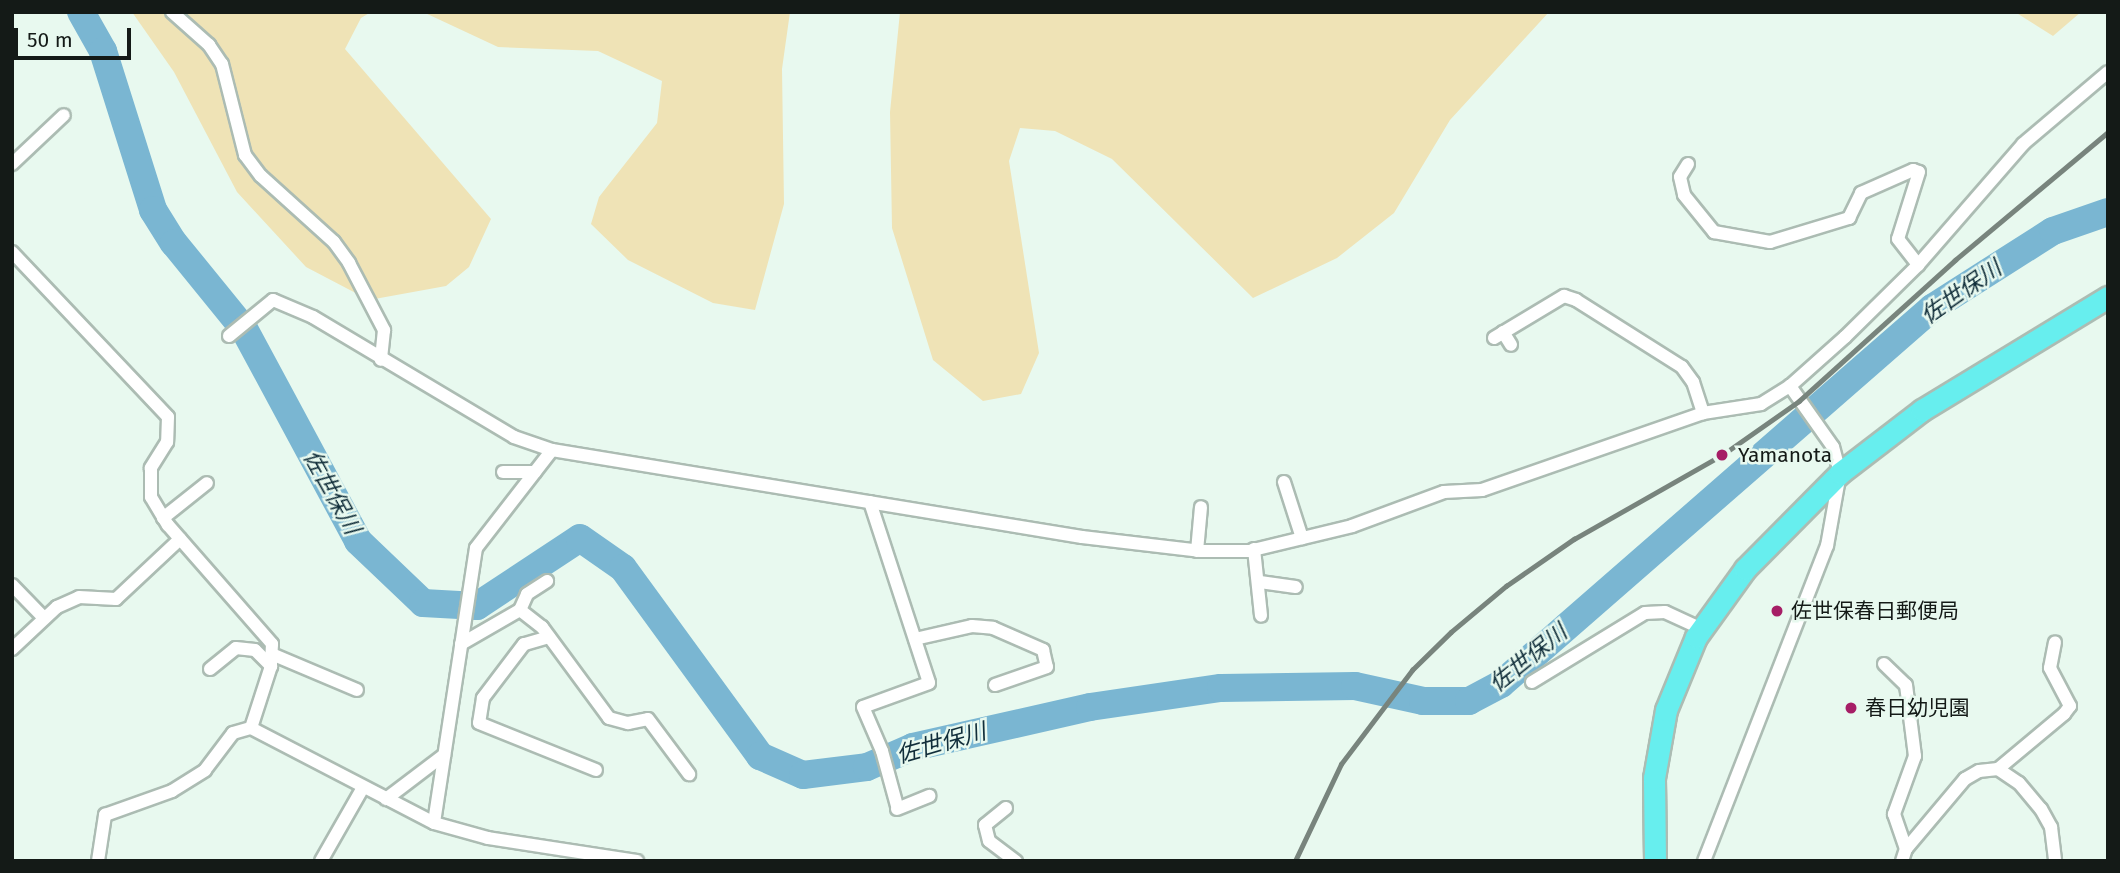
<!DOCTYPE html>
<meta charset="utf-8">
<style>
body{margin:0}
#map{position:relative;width:2120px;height:873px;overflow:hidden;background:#e8f9ef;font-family:"Fira Sans","Noto Sans JP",sans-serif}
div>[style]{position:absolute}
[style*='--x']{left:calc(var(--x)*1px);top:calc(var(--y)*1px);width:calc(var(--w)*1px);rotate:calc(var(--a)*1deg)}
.green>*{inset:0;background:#efe3b6}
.river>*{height:28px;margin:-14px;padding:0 14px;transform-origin:14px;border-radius:14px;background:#7ab6d2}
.roads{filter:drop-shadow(2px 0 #acbcb3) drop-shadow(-2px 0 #acbcb3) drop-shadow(0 2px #acbcb3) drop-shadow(0 -2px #acbcb3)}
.minor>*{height:12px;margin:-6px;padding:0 6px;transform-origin:6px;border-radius:6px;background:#fff}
.trunk>*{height:21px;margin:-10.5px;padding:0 10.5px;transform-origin:10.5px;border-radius:10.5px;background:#67eeee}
.rail>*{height:4.5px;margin:-2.25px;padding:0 2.25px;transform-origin:2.25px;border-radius:2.25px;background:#78847d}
.dots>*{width:19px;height:19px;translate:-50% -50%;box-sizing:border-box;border:4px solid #e8f9ef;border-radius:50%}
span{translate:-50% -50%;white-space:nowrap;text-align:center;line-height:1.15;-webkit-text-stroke:5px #e8f9ef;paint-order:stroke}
.poi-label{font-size:21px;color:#141a17}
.left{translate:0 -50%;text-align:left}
.water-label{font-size:23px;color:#112e3a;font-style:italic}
.frame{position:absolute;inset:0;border:14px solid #141a17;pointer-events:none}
.scale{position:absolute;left:14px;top:28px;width:117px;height:32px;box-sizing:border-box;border:4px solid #141a17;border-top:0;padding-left:9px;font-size:21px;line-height:24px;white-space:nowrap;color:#141a17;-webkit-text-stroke:5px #e8f9ef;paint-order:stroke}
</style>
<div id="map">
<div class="green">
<i style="clip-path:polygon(132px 12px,371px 12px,361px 18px,345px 49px,491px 219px,469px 267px,446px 286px,369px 300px,306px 267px,237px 192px,174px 72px)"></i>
<i style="clip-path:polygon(423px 12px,790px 12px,782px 69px,784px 204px,755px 310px,713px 303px,628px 260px,591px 224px,599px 197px,657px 123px,662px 81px,598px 51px,498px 47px)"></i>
<i style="clip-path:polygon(900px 12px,1549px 12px,1450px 120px,1394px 213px,1337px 258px,1253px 298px,1112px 159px,1055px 131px,1020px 128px,1009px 161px,1039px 353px,1021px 394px,983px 401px,933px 360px,892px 228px,890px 112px)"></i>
<i style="clip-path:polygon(2015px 12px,2081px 12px,2053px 36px)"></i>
</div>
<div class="river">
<i style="--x:81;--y:12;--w:45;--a:60.6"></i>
<i style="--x:103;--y:51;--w:167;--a:72.5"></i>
<i style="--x:153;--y:210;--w:39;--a:58"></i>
<i style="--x:174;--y:243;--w:111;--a:50.9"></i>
<i style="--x:244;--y:329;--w:241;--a:61.7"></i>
<i style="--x:358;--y:541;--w:90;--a:43.6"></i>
<i style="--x:423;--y:603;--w:54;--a:3.2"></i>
<i style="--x:477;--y:606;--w:123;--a:-33.4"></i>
<i style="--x:580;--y:538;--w:52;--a:34.9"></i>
<i style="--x:623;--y:568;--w:233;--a:53.9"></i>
<i style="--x:760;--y:756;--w:47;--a:23.8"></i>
<i style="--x:803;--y:775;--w:64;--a:-7.1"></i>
<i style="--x:867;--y:767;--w:50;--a:-23.5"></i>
<i style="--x:913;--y:747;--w:181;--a:-12.7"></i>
<i style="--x:1090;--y:707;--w:132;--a:-8.3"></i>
<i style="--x:1221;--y:688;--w:134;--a:-0.9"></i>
<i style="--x:1355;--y:686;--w:70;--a:12.4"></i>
<i style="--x:1423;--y:701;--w:46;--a:0"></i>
<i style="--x:1469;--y:701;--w:36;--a:-28"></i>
<i style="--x:1501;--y:684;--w:572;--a:-41.1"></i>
<i style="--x:1932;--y:308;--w:143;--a:-32.5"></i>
<i style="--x:2053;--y:231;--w:58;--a:-19.1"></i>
</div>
<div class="roads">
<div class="minor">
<i style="--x:172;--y:12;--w:50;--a:41.7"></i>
<i style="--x:209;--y:45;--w:23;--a:56"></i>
<i style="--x:222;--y:64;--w:94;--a:75.8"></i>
<i style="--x:245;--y:155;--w:26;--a:53"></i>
<i style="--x:261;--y:176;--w:98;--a:42.1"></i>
<i style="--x:334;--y:242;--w:26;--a:54"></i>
<i style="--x:349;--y:263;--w:76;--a:62.4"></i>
<i style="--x:384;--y:330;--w:30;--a:96"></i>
<i style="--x:12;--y:164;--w:71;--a:-43.3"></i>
<i style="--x:1688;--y:164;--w:15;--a:122"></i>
<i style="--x:1680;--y:177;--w:18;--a:77"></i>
<i style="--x:1684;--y:195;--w:48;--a:51"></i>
<i style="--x:1714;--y:232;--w:57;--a:10.1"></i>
<i style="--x:1770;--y:242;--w:83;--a:-16.9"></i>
<i style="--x:1849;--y:218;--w:28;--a:-64"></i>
<i style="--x:1861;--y:193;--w:57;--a:-23.9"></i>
<i style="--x:1913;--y:170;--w:6;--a:18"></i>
<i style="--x:1919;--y:172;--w:70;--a:107.4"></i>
<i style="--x:1898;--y:239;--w:33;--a:52"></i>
<i style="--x:12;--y:252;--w:227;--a:46.6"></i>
<i style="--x:168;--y:417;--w:25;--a:92"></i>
<i style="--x:167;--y:442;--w:31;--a:122"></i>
<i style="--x:151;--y:468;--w:29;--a:90"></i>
<i style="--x:151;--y:497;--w:33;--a:59"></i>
<i style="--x:168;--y:525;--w:158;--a:48.8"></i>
<i style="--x:272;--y:644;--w:22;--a:93"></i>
<i style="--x:1503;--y:332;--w:15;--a:58"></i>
<i style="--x:229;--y:336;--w:57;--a:-39.3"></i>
<i style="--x:273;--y:300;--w:43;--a:23"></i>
<i style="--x:313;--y:317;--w:234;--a:30.8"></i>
<i style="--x:514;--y:437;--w:40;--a:18.9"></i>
<i style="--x:552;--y:450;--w:537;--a:9.32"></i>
<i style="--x:1082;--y:537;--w:120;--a:6.7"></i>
<i style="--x:1201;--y:551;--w:48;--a:0"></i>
<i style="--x:1249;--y:551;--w:106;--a:-13.6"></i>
<i style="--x:1352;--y:526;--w:98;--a:-20.3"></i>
<i style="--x:1444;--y:492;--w:38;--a:-3"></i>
<i style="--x:1482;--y:490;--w:234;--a:-19.2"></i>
<i style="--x:1703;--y:413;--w:59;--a:-8.8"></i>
<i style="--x:1761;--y:404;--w:34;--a:-32"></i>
<i style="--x:1790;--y:386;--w:74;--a:-41.7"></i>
<i style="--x:1845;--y:337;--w:103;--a:-44.6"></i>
<i style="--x:1918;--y:265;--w:160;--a:-49"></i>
<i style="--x:2023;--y:144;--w:111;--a:-40.3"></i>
<i style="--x:1494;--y:338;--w:82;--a:-31"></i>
<i style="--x:1564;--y:296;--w:13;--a:18"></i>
<i style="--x:1576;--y:300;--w:125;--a:32.3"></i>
<i style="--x:1682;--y:367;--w:19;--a:54"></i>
<i style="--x:1693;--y:382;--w:33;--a:72"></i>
<i style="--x:552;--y:450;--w:124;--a:127.8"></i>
<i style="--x:476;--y:548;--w:278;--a:98.7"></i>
<i style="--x:434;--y:823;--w:56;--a:15.5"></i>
<i style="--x:488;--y:838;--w:151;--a:8.8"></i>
<i style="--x:503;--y:472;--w:32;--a:0"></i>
<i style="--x:1284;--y:482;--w:59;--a:72.2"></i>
<i style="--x:870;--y:502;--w:190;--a:71.9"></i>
<i style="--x:929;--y:683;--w:70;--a:160"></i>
<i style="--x:863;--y:707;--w:48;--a:66.6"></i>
<i style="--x:882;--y:751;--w:57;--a:74.7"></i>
<i style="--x:163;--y:518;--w:56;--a:-38.5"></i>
<i style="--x:1254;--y:549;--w:67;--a:84"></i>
<i style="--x:1197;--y:551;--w:44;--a:-84.8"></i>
<i style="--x:1260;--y:582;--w:36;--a:8"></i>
<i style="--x:12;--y:585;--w:46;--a:45.9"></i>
<i style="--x:520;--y:610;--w:17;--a:-66"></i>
<i style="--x:527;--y:594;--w:24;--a:-33"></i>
<i style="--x:549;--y:637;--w:26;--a:164"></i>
<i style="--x:524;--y:644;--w:68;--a:127.2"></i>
<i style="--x:483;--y:698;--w:25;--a:99"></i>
<i style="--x:479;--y:723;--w:126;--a:21.9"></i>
<i style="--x:915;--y:639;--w:58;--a:-12.8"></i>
<i style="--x:972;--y:626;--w:21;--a:5"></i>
<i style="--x:993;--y:628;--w:55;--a:23.7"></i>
<i style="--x:1043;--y:650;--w:17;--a:77"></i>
<i style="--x:1047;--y:667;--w:55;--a:160.9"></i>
<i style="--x:461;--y:644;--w:68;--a:-30"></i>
<i style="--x:520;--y:610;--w:28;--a:38"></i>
<i style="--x:542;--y:627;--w:113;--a:53.6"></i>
<i style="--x:609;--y:718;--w:20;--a:15"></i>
<i style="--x:628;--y:723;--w:20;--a:-11"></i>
<i style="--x:648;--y:719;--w:69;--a:53.3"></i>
<i style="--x:12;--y:649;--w:62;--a:-43"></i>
<i style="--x:57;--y:607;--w:24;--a:-24"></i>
<i style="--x:79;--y:597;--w:37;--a:3"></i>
<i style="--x:116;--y:599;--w:88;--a:-43.2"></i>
<i style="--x:274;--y:655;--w:90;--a:22.9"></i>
<i style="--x:1884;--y:664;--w:30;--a:44"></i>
<i style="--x:1906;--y:685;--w:72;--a:82.8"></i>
<i style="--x:1915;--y:756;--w:62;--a:109.9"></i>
<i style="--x:1894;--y:814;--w:37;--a:71"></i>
<i style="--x:210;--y:669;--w:33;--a:-39"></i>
<i style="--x:236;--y:648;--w:19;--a:6"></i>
<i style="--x:255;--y:650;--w:23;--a:45"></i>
<i style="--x:271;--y:666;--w:65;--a:107.9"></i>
<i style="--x:1532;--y:682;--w:132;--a:-31.4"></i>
<i style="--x:1645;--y:613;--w:20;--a:-3"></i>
<i style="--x:1665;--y:612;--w:41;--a:24.7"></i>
<i style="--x:1998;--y:769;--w:25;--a:34"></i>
<i style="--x:2019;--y:783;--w:34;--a:50"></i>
<i style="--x:2041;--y:809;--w:21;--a:61"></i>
<i style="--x:2051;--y:827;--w:34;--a:83"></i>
<i style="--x:386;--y:799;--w:73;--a:-37.2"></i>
<i style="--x:1006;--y:808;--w:27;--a:141"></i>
<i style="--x:985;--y:825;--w:16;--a:76"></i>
<i style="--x:989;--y:841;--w:34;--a:37"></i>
<i style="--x:897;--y:809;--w:35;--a:-22"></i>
<i style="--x:98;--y:861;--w:47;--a:-81.3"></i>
<i style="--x:105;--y:815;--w:71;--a:-19.7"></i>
<i style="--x:172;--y:791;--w:39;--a:-32"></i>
<i style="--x:205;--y:770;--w:46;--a:-52.9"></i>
<i style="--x:233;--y:733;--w:19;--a:-16"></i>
<i style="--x:251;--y:728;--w:206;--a:27.4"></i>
<i style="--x:321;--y:861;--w:83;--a:-60.3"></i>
<i style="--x:1704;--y:861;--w:338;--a:-68.7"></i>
<i style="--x:1827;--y:546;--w:74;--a:-79.9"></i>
<i style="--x:1840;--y:473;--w:27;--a:-105"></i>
<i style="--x:1833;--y:447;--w:75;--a:-125.2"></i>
<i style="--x:1902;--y:861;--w:13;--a:-72"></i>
<i style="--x:1906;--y:849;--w:92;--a:-49.9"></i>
<i style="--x:1965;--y:779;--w:16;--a:-30"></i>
<i style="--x:1979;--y:771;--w:19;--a:-6"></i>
<i style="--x:1998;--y:769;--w:86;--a:-39.8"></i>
<i style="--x:2064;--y:714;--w:10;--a:-53"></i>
<i style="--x:2070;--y:706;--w:43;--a:-117.8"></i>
<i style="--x:2050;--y:668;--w:26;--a:-79"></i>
</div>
<div class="trunk">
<i style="--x:1655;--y:861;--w:83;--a:-90.7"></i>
<i style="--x:1654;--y:778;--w:69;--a:-80"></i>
<i style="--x:1666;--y:710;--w:79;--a:-67.7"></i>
<i style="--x:1696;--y:637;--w:84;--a:-54.2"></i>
<i style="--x:1745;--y:569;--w:135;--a:-45.3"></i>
<i style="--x:1840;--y:473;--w:103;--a:-37.5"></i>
<i style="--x:1922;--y:410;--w:218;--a:-31.3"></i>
</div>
</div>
<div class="rail">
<i style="--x:1295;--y:861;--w:107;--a:-64.6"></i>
<i style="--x:1341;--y:764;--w:118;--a:-52.9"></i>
<i style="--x:1412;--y:670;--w:54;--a:-44.3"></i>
<i style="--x:1451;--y:632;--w:72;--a:-39.9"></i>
<i style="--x:1506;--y:586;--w:83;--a:-34.7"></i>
<i style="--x:1574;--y:539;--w:170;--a:-29.6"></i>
<i style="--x:1722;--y:455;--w:94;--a:-35"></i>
<i style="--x:1799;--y:401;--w:210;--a:-42.1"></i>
<i style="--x:1955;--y:260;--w:199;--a:-39.9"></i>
</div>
<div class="dots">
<i style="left:1722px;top:455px;background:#a61e66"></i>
<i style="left:1777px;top:611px;background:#a61e66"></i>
<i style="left:1851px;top:708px;background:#a61e66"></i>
</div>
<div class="poi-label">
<span class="left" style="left:1738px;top:455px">Yamanota</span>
<span class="left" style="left:1791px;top:611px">佐世保春日郵便局</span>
<span class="left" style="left:1865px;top:708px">春日幼児園</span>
</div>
<div class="water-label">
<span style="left:1961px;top:292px;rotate:-35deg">佐世保川</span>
<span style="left:332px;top:492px;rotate:61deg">佐世保川</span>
<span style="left:1528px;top:658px;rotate:-39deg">佐世保川</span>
<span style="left:941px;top:743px;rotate:-16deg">佐世保川</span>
</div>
<div class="frame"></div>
<div class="scale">50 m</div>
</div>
